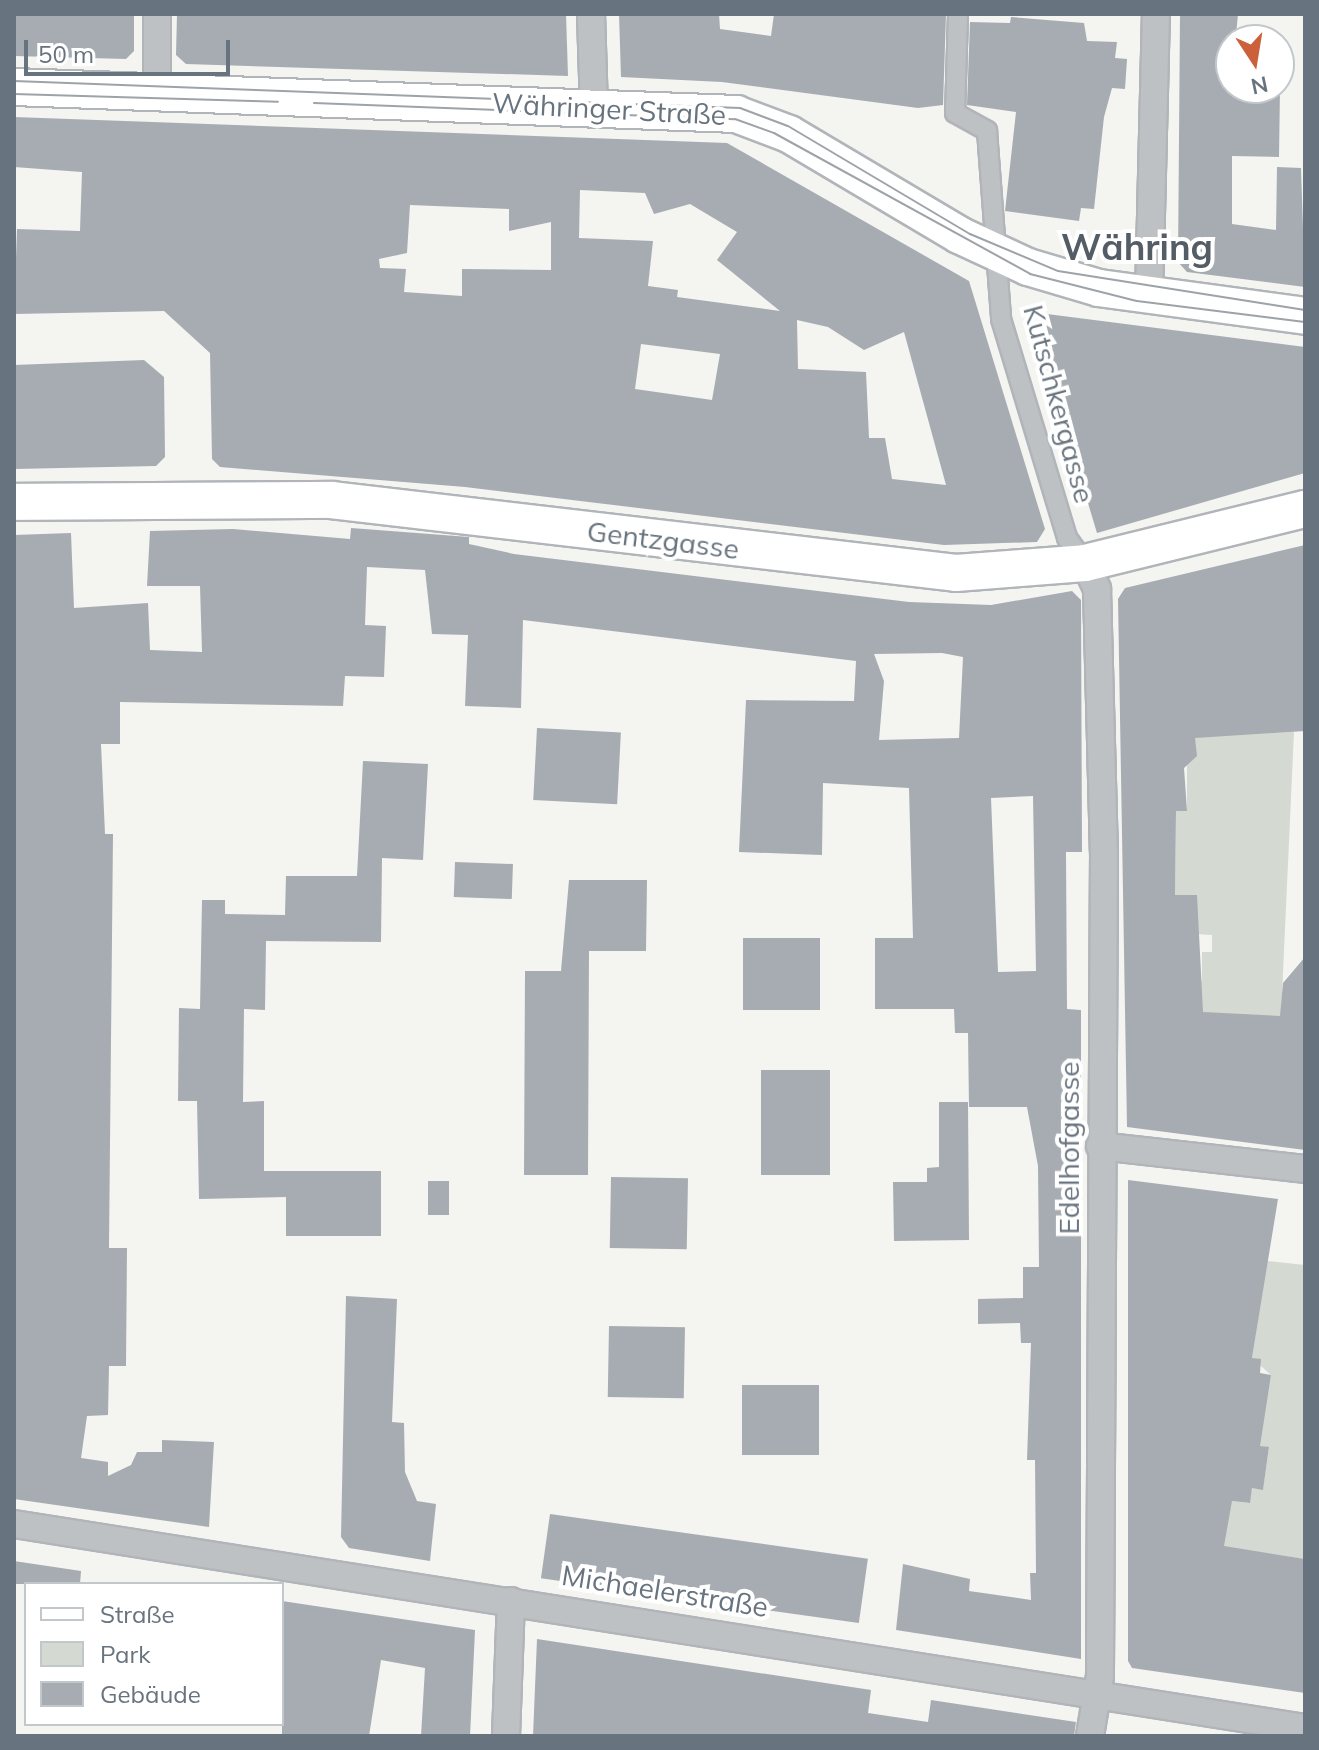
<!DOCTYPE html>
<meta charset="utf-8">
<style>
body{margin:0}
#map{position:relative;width:1319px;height:1750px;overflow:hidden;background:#f4f4f1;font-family:Mulish,sans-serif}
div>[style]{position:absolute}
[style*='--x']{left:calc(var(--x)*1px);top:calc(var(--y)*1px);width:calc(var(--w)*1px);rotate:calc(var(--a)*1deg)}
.green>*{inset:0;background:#d4d9d1}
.building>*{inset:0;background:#a6acb1;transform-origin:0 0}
.roads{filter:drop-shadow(2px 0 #b1b5b9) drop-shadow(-2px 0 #b1b5b9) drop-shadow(0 2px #b1b5b9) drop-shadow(0 -2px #b1b5b9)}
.pedestrian>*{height:18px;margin:-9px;padding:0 9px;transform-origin:9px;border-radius:9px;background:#bec1c4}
.minor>*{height:26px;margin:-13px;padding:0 13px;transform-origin:13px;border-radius:13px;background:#bec1c4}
.secondary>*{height:36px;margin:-18px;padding:0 18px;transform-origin:18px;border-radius:18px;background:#fff}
.tram>*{height:2px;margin:-1px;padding:0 1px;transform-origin:1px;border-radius:1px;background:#9ea3a8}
span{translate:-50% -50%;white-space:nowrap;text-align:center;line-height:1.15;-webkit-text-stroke:8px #fff;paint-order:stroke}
.street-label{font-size:28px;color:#67737e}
.district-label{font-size:36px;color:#545d65;font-weight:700}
.frame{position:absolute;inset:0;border:16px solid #67737e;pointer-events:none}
.legend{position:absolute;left:24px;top:1582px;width:260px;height:144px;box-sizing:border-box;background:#fff;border:2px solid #c2c7cb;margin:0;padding:10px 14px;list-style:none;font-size:24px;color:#67737e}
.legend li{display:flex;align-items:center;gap:16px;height:40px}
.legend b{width:40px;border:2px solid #c2c7cb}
.north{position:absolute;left:1215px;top:24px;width:80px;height:80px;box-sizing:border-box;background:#fff;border:2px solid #c2c7cb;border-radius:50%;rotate:168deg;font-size:22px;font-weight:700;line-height:32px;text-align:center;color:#67737e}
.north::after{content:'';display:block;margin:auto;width:28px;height:36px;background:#cc603a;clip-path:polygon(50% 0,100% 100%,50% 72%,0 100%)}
.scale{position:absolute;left:24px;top:40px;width:206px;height:36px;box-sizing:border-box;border:4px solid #67737e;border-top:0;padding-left:10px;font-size:24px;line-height:28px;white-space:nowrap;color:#67737e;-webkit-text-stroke:6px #fff;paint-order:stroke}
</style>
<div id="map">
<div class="green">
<i style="clip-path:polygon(1294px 732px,1281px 1016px,1205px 1066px,1177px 981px,1202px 981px,1202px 952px,1212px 952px,1212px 935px,1196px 934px,1197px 895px,1175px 895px,1176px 811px,1187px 811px,1187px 735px)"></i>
<i style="clip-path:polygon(1238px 1258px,1305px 1265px,1305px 1559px,1224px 1547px,1193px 1531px,1232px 1501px,1249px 1503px,1252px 1488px,1263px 1489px,1269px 1448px,1257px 1445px,1271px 1375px,1252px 1358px,1263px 1288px)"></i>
</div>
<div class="building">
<i style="clip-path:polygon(14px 14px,134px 14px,134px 51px,126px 59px,14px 56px)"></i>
<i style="clip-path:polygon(177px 14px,566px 14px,568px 76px,186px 64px,176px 55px)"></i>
<i style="clip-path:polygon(619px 14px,719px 14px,720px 29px,771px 36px,774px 14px,946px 14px,943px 105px,918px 108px,722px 82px,621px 77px)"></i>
<i style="clip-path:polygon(1180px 14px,1238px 14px,1231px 88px,1280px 88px,1279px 157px,1232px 156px,1232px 224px,1276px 230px,1277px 167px,1301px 168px,1305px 287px,1187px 272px,1178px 262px)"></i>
<i style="clip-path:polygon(1011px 17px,1084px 23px,1087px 41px,1117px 42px,1115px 58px,1127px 59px,1125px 89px,1112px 88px,1104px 117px,1094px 209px,1081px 208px,1079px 221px,1005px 211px,1016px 112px,967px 105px,970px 22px,1010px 23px)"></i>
<i style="clip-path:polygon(evenodd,14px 117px,727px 143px,969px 281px,1045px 529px,1037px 542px,944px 545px,465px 487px,220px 467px,212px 459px,210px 353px,164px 311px,14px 314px,17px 229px,80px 231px,82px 172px,14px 167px,14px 117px,580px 190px,645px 193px,654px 214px,690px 204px,737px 232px,717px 260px,780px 311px,677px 297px,678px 290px,648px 286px,653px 241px,579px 238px,580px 190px,14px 117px,410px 205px,509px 209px,509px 231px,551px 222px,551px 270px,462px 269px,462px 296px,404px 292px,406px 269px,380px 268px,379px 259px,407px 253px,410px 205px,14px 117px,797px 320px,828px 327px,864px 350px,904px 332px,946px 485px,892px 479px,885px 438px,869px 438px,866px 372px,798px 369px,797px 320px,14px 117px,641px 344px,720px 354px,712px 400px,635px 389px,641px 344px)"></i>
<i style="clip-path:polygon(1047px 314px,1305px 347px,1305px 473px,1097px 533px,1035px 327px)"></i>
<i style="clip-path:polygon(144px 360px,164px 377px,165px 457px,156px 466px,14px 469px,14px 365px)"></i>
<i style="clip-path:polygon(evenodd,351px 528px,469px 537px,469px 544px,514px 554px,909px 602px,991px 605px,1072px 591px,1081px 600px,1082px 852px,1066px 852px,1067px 1009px,1081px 1010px,1081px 1659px,896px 1630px,903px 1564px,970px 1579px,969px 1591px,1031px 1600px,1030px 1573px,1036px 1573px,1035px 1460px,1027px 1460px,1031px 1343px,1021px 1343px,1020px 1323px,978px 1324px,978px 1299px,1023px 1298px,1023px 1267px,1039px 1267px,1038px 1166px,1027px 1107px,969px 1107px,968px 1033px,955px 1033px,954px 1009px,875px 1009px,875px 938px,913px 938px,909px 788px,823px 783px,822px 855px,739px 852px,746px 700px,854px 701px,856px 661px,523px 620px,521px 708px,465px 706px,468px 635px,432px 634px,425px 570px,367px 567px,365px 625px,386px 626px,384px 677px,345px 676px,343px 706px,120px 702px,120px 744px,101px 744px,105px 834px,113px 834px,109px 1248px,127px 1248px,126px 1366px,109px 1366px,108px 1415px,87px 1416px,81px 1458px,108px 1462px,108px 1476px,131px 1465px,137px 1452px,162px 1452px,162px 1440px,214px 1442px,209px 1527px,14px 1499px,14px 535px,71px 533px,74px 608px,148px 603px,150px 650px,202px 652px,200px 586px,147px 586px,150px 531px,233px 529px,350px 539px,351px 528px,942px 653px,963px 657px,959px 738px,879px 740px,884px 681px,874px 654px,942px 653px,351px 528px,1033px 796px,1036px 971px,998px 972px,991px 798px,1033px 796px)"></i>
<i style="clip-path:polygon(1305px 545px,1305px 731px,1195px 738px,1197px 756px,1184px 768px,1187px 811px,1176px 811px,1175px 895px,1197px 895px,1203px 1012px,1280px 1016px,1283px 983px,1305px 957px,1305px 1150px,1127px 1127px,1118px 599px,1125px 588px)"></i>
<i style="left:537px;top:728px;width:84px;height:72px;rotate:3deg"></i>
<i style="clip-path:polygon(363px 761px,428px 764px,423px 860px,382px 858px,381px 942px,266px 941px,265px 1010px,244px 1009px,243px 1102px,264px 1101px,264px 1171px,381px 1171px,381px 1236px,286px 1236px,286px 1197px,199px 1199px,197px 1101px,178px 1101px,179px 1008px,200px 1009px,202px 900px,225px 900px,225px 914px,285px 915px,286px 876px,357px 876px)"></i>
<i style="left:455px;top:862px;width:58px;height:35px;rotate:2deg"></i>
<i style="clip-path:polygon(569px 880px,647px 880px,646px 951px,589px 951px,588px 1175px,524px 1175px,525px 971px,561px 971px)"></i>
<i style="left:743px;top:938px;width:77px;height:72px"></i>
<i style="left:761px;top:1070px;width:69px;height:105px"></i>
<i style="clip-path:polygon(939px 1102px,968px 1102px,969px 1240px,894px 1241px,893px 1182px,927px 1182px,927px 1168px,939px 1167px)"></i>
<i style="left:611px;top:1177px;width:77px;height:71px;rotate:1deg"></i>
<i style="clip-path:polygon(1128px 1180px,1278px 1199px,1252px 1358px,1261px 1359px,1260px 1373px,1271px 1375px,1260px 1446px,1269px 1447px,1263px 1490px,1252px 1488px,1250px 1503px,1232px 1501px,1224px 1546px,1305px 1559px,1305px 1693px,1132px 1668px,1128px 1661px)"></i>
<i style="left:428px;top:1181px;width:21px;height:34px"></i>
<i style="clip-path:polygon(346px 1296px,397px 1299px,392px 1422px,404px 1423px,405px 1472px,417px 1501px,436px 1504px,430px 1561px,349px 1548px,341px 1537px)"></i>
<i style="left:609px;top:1326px;width:76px;height:71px;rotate:1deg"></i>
<i style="left:742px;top:1385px;width:77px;height:70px"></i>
<i style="left:550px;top:1514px;width:321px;height:65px;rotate:8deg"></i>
<i style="clip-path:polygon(14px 1561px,81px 1571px,80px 1584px,14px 1584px)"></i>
<i style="clip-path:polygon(282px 1601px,475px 1630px,470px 1736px,421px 1736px,425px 1668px,381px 1660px,369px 1736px,282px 1736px)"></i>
<i style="clip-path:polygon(537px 1639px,871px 1690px,868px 1713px,928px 1722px,931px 1700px,1076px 1722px,1074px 1736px,533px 1736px)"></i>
</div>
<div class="roads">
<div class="pedestrian">
<i style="--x:958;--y:14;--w:99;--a:91.7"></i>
<i style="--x:955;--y:113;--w:37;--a:29"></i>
<i style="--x:987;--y:131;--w:189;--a:85.7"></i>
<i style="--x:1001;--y:319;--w:229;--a:73.2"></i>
<i style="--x:1067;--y:538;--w:31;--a:54"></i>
</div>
<div class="minor">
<i style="--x:591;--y:14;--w:93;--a:88.2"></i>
<i style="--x:157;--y:92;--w:78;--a:-90"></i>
<i style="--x:1149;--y:297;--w:283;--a:-88.6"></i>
<i style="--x:1085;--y:563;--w:29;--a:65"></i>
<i style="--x:1097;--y:589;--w:264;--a:88.5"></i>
<i style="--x:1104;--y:853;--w:823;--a:90.28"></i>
<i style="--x:1100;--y:1676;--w:61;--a:99.5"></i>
<i style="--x:1100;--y:1146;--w:206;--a:6.4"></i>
<i style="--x:14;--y:1524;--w:1307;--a:8.98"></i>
<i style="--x:506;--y:1736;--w:135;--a:-87.9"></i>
</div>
<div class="secondary">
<i style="--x:14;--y:87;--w:723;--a:2.14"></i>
<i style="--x:736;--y:114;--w:57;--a:20.7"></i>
<i style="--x:789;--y:134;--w:198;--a:30.7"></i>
<i style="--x:959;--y:235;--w:76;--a:24.9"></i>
<i style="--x:1028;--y:267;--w:74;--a:16.5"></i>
<i style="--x:1099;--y:288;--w:208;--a:7.7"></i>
<i style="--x:14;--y:502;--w:317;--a:-0.4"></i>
<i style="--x:331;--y:500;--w:629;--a:6.66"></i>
<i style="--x:956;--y:573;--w:129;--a:-4.4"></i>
<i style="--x:1085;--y:563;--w:227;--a:-13.8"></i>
</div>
</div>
<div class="tram">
<i style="--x:14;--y:81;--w:727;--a:2.13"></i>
<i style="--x:740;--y:108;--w:51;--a:20.6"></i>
<i style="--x:788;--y:126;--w:212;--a:30.7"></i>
<i style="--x:970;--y:234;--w:95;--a:22.8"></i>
<i style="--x:1058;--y:271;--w:250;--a:9"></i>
<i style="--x:14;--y:94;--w:264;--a:1.7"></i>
<i style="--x:314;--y:103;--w:421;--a:2.2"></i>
<i style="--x:735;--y:119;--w:41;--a:19.7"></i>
<i style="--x:774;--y:133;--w:292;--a:28.8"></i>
<i style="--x:1030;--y:274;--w:110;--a:14.2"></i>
<i style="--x:1137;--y:301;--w:169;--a:7.1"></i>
</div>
<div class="street-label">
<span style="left:609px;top:109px;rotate:3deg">Währinger Straße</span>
<span style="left:1059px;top:404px;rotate:75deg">Kutschkergasse</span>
<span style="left:663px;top:540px;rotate:7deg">Gentzgasse</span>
<span style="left:1069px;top:1148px;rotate:-90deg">Edelhofgasse</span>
<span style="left:665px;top:1591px;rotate:9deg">Michaelerstraße</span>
</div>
<div class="district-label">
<span style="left:1137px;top:247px">Währing</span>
</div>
<div class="frame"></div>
<ul class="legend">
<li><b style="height:10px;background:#fff"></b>Straße</li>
<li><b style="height:22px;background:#d4d9d1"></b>Park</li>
<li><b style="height:22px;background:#a6acb1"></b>Gebäude</li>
</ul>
<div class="north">N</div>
<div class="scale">50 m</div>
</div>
